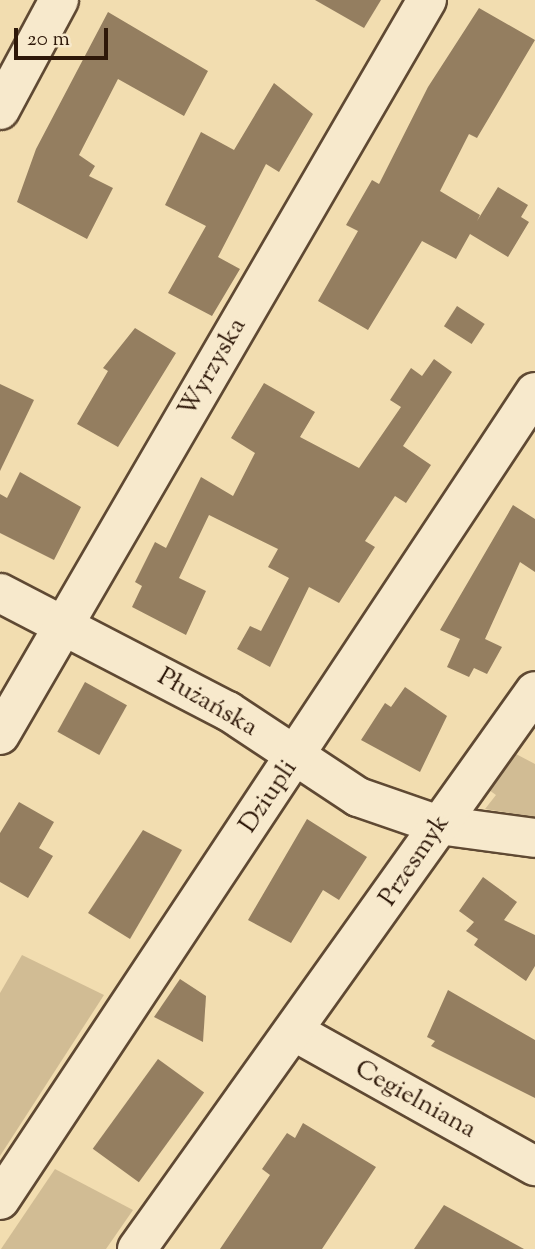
<!DOCTYPE html>
<meta charset="utf-8">
<style>
body{margin:0}
#map{position:relative;width:535px;height:1249px;overflow:hidden;background:#f2ddb0;font-family:"Sorts Mill Goudy",serif}
div>[style]{position:absolute}
[style*='--x']{left:calc(var(--x)*1px);top:calc(var(--y)*1px);width:calc(var(--w)*1px);rotate:calc(var(--a)*1deg)}
.green>*{inset:0;background:#d1bc94}
.building>*{inset:0;background:#947e60;transform-origin:0 0}
.roads{filter:drop-shadow(2px 0 #5f4933) drop-shadow(-2px 0 #5f4933) drop-shadow(0 2px #5f4933) drop-shadow(0 -2px #5f4933)}
.street>*{height:38px;margin:-19px;padding:0 19px;transform-origin:19px;border-radius:19px;background:#f7e9cc}
span{translate:-50% -50%;white-space:nowrap;text-align:center;line-height:1.15;-webkit-text-stroke:7px #f7e9cc;paint-order:stroke}
.street-label{font-size:26px;color:#2e1809}
.scale{position:absolute;left:14px;top:28px;width:94px;height:32px;box-sizing:border-box;border:4px solid #2e1809;border-top:0;padding-left:9px;font-size:21px;line-height:24px;white-space:nowrap;color:#2e1809;-webkit-text-stroke:5px #f7e9cc;paint-order:stroke}
</style>
<div id="map">
<div class="green">
<i style="clip-path:polygon(516px 754px,535px 764px,535px 817px,485px 809px,496px 795px,489px 790px)"></i>
<i style="clip-path:polygon(22px 955px,104px 995px,0 1156px,0 993px)"></i>
<i style="clip-path:polygon(55px 1169px,133px 1210px,106px 1249px,1px 1249px)"></i>
</div>
<div class="building">
<i style="clip-path:polygon(315px 0,381px 0,364px 28px)"></i>
<i style="clip-path:polygon(479px 8px,535px 40px,477px 138px,469px 134px,440px 191px,480px 215px,477px 221px,498px 187px,528px 205px,521px 217px,529px 222px,508px 257px,470px 234px,456px 259px,422px 241px,368px 330px,318px 301px,358px 231px,346px 225px,372px 180px,379px 184px,428px 87px)"></i>
<i style="clip-path:polygon(108px 12px,208px 71px,184px 116px,118px 79px,79px 155px,95px 166px,89px 176px,113px 188px,87px 239px,17px 202px,36px 149px)"></i>
<i style="clip-path:polygon(274px 83px,313px 114px,279px 172px,266px 164px,218px 257px,240px 269px,212px 316px,168px 293px,206px 226px,165px 205px,201px 132px,234px 150px)"></i>
<i style="left:457px;top:306px;width:33px;height:24px;rotate:33deg"></i>
<i style="clip-path:polygon(135px 328px,176px 353px,118px 447px,77px 424px,108px 371px,103px 368px)"></i>
<i style="clip-path:polygon(434px 359px,452px 372px,403px 446px,431px 465px,406px 503px,395px 496px,365px 541px,375px 547px,339px 603px,309px 587px,270px 667px,237px 649px,250px 626px,261px 631px,289px 578px,268px 567px,278px 549px,209px 515px,179px 578px,206px 591px,186px 635px,132px 607px,142px 586px,135px 582px,155px 542px,166px 548px,201px 477px,233px 496px,255px 453px,231px 438px,264px 383px,315px 412px,300px 437px,359px 468px,401px 407px,390px 400px,411px 368px,422px 376px)"></i>
<i style="clip-path:polygon(0 384px,34px 400px,0 471px)"></i>
<i style="clip-path:polygon(20px 472px,81px 507px,54px 560px,0 533px,0 494px,7px 498px)"></i>
<i style="clip-path:polygon(513px 505px,535px 519px,535px 572px,520px 562px,485px 639px,502px 647px,487px 674px,474px 668px,469px 677px,447px 667px,460px 639px,440px 630px)"></i>
<i style="left:85px;top:682px;width:48px;height:57px;rotate:29deg"></i>
<i style="clip-path:polygon(405px 687px,447px 716px,420px 772px,361px 740px,385px 703px,391px 707px)"></i>
<i style="clip-path:polygon(19px 802px,54px 822px,39px 848px,53px 856px,28px 898px,0 882px,0 833px)"></i>
<i style="clip-path:polygon(307px 819px,367px 857px,339px 900px,323px 890px,291px 943px,248px 920px)"></i>
<i style="clip-path:polygon(143px 830px,182px 850px,130px 939px,88px 913px)"></i>
<i style="clip-path:polygon(483px 877px,517px 902px,504px 920px,535px 935px,535px 966px,526px 981px,474px 945px,478px 939px,466px 931px,474px 922px,459px 911px)"></i>
<i style="clip-path:polygon(180px 979px,206px 996px,203px 1042px,154px 1017px)"></i>
<i style="clip-path:polygon(448px 990px,535px 1040px,535px 1098px,431px 1046px,435px 1041px,427px 1037px)"></i>
<i style="left:158px;top:1059px;width:57px;height:111px;rotate:36deg"></i>
<i style="clip-path:polygon(303px 1123px,376px 1167px,322px 1249px,220px 1249px,270px 1175px,262px 1169px,287px 1133px,295px 1138px)"></i>
<i style="clip-path:polygon(444px 1205px,524px 1249px,414px 1249px)"></i>
</div>
<div class="roads">
<div class="street">
<i style="--x:0;--y:110;--w:125;--a:-61.8"></i>
<i style="--x:0;--y:593;--w:257;--a:27.4"></i>
<i style="--x:228;--y:711;--w:156;--a:33.5"></i>
<i style="--x:358;--y:797;--w:86;--a:19.1"></i>
<i style="--x:439;--y:825;--w:97;--a:7.7"></i>
<i style="--x:0;--y:735;--w:850;--a:-59.85"></i>
<i style="--x:295;--y:1032;--w:275;--a:29.2"></i>
<i style="--x:0;--y:1200;--w:969;--a:-56.49"></i>
<i style="--x:137;--y:1249;--w:685;--a:-54.5"></i>
</div>
</div>
<div class="street-label">
<span style="left:213px;top:368px;rotate:-60deg">Wyrzyska</span>
<span style="left:207px;top:703px;rotate:30deg">Płużańska</span>
<span style="left:269px;top:797px;rotate:-56deg">Dziupli</span>
<span style="left:415px;top:861px;rotate:-56deg">Przesmyk</span>
<span style="left:415px;top:1100px;rotate:29deg">Cegielniana</span>
</div>
<div class="scale">20 m</div>
</div>
